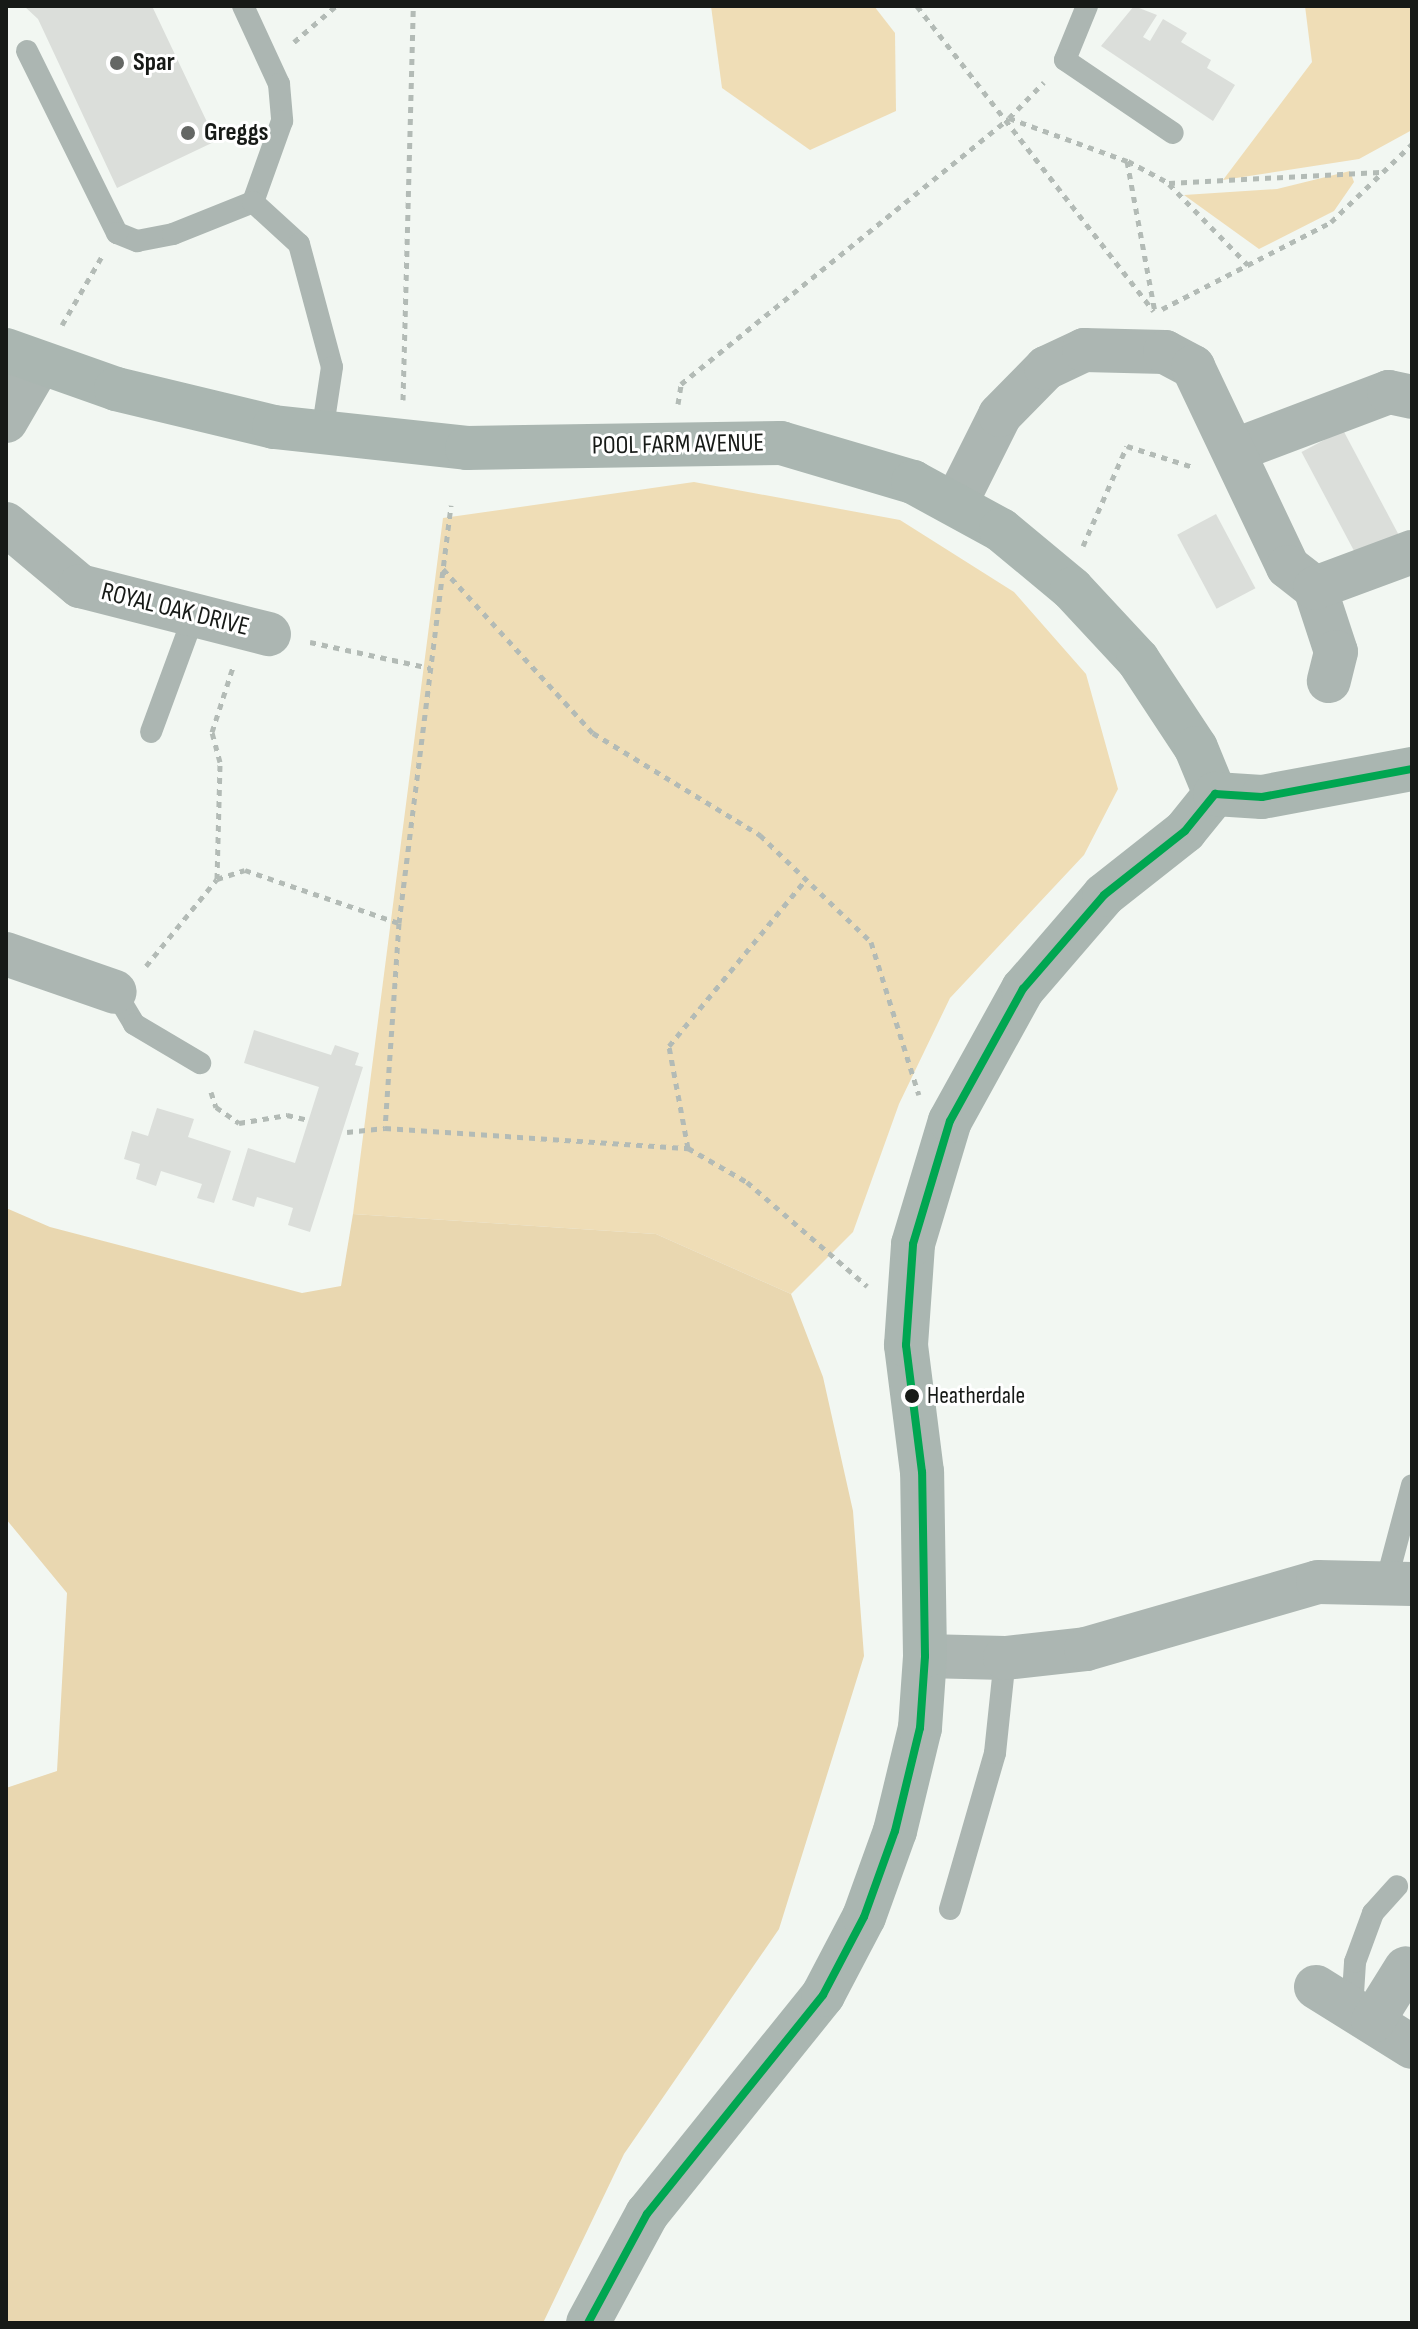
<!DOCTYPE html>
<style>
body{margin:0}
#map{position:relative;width:1418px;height:2329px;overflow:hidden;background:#f2f7f2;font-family:"Sofia Sans Condensed",sans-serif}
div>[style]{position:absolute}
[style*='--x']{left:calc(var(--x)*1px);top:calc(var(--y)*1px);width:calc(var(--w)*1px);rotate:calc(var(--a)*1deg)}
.green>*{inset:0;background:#efddb6}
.forest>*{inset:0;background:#e9d7b0}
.building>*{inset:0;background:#dbdeda;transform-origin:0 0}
.path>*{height:5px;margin-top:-2.5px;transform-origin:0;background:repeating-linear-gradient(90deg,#b3bbb6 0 6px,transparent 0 12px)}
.lane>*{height:22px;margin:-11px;padding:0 11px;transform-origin:11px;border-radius:11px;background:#acb6b2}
.street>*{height:44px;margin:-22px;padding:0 22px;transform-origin:22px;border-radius:22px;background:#acb6b2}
.secondary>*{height:44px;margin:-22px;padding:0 22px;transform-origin:22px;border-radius:22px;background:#aab6b1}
.bus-1>*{height:8px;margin:-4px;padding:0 4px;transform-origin:4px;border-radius:4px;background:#00a651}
.dots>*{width:22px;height:22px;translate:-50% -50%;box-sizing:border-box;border:4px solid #fff;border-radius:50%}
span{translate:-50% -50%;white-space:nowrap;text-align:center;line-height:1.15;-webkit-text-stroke:6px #fff;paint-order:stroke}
.bus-label{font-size:24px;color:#171a17}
.left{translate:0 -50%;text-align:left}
.poi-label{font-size:26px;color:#171a17;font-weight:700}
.street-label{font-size:26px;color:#171a17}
.frame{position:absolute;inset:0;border:8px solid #171a17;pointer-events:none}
</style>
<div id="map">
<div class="green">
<i style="clip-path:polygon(711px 6px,874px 6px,895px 33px,896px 111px,810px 150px,722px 88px)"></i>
<i style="clip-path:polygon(1305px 6px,1412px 6px,1412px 130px,1359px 159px,1223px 180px,1312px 62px)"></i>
<i style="clip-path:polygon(1350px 171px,1354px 182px,1334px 211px,1259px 249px,1184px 195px,1277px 189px)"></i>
<i style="clip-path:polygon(694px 482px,900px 520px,1014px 592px,1086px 674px,1118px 789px,1084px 855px,950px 998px,899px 1104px,853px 1232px,791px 1294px,656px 1234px,353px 1214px,443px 518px)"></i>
</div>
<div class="forest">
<i style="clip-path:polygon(6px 1208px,50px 1227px,302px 1293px,341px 1286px,353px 1214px,656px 1234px,791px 1294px,823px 1377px,853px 1511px,864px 1656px,779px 1929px,624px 2154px,543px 2323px,6px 2323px,6px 1788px,57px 1771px,67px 1593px,6px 1519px)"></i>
</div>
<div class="building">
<i style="clip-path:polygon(24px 6px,152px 6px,216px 141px,117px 188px,38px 19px)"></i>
<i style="clip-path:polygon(1134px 6px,1157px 15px,1143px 37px,1150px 41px,1163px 19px,1187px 33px,1181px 42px,1211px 60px,1207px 68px,1235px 85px,1213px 121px,1101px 46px)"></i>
<i style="left:1343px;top:430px;width:120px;height:47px;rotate:62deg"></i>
<i style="left:1216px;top:514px;width:84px;height:44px;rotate:62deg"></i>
<i style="clip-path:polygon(254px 1030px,331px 1055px,335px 1045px,359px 1053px,355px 1065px,363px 1067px,310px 1232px,288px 1225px,293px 1208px,257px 1197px,254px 1207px,232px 1200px,248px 1148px,295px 1163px,319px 1087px,244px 1063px)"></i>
<i style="clip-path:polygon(157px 1108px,194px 1119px,188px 1137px,231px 1151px,214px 1203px,197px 1198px,202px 1184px,161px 1171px,156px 1186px,136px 1179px,140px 1164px,124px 1159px,132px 1131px,148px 1136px)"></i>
</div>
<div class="path">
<i style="--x:917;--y:6;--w:386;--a:52.2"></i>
<i style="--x:294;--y:42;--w:55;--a:-40.6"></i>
<i style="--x:1009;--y:118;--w:50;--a:-45.8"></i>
<i style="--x:1128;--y:161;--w:47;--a:28.2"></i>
<i style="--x:1169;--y:183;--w:211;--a:-3"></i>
<i style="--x:1169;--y:184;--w:113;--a:45.7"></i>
<i style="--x:1162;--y:309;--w:190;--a:-27.2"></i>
<i style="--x:1331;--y:222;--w:112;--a:-43.9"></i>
<i style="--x:62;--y:325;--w:78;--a:-59.8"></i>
<i style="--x:403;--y:400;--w:394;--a:-88.5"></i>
<i style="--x:678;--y:404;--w:20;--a:-81"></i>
<i style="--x:681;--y:384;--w:422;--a:-39"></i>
<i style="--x:1009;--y:118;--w:126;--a:20"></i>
<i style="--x:1127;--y:161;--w:154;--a:79.5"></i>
<i style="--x:1083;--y:546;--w:109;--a:-66.3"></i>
<i style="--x:1127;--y:446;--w:69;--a:17.7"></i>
<i style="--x:443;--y:569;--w:222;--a:47.6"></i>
<i style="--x:593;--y:733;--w:196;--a:31.4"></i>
<i style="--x:760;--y:835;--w:154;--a:43.9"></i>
<i style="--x:871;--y:942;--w:160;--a:72.6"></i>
<i style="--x:310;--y:642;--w:123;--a:12.2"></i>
<i style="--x:217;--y:879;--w:29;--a:-18"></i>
<i style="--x:245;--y:870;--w:163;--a:19"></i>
<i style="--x:399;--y:923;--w:205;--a:93.9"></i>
<i style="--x:399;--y:923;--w:421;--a:-82.9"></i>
<i style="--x:146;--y:966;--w:112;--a:-50.8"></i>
<i style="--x:217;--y:879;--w:117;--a:-88.5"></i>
<i style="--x:220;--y:762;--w:31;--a:-105"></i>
<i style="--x:212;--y:732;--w:68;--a:-72.1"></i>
<i style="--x:211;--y:1092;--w:16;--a:72"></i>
<i style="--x:216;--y:1107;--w:28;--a:35"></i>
<i style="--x:239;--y:1123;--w:49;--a:-9.5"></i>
<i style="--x:287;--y:1115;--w:23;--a:13"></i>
<i style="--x:347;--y:1132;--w:38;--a:-6"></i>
<i style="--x:385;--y:1128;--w:304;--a:3.8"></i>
<i style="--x:688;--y:1148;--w:68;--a:30"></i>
<i style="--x:747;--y:1182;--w:159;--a:40.9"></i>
<i style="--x:688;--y:1148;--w:104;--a:-100.6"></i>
<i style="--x:669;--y:1046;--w:216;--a:-50.6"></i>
</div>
<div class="lane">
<i style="--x:243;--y:6;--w:86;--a:65.2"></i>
<i style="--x:279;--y:84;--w:37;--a:85"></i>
<i style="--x:282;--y:121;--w:86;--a:109.7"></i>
<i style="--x:1087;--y:6;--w:58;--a:112.2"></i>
<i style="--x:1065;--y:60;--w:130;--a:34.1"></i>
<i style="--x:27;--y:51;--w:203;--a:63.7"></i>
<i style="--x:117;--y:233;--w:22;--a:22"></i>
<i style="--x:137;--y:241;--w:37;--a:-11"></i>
<i style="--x:173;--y:234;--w:86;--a:-21.8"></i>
<i style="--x:253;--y:202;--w:62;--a:42.4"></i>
<i style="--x:299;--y:244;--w:127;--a:75"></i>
<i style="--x:332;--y:367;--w:67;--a:98.6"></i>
<i style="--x:151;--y:732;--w:125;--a:-69.8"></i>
<i style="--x:115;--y:992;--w:37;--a:59"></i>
<i style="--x:134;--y:1024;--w:77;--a:30.6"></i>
<i style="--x:1387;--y:1579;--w:97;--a:-75.1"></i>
<i style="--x:950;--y:1909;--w:162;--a:-73.9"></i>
<i style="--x:995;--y:1753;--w:96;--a:-84"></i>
<i style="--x:1352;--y:2009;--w:47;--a:-86.3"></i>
<i style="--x:1355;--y:1962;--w:52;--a:-69.8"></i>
<i style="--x:1373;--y:1913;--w:36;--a:-48"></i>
</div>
<div class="street">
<i style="--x:6;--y:421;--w:66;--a:-59.9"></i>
<i style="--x:1238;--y:449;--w:161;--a:-20.7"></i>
<i style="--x:1389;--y:392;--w:24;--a:12"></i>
<i style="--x:956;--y:503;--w:98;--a:-63.4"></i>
<i style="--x:1000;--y:415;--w:66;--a:-45.6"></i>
<i style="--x:1046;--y:368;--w:42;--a:-25.3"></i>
<i style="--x:1084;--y:350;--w:81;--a:1.4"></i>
<i style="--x:1165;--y:352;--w:32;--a:28"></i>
<i style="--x:1193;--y:367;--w:221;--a:64.6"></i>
<i style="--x:1288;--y:567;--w:34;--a:38"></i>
<i style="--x:1315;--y:588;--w:67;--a:71.8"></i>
<i style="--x:1336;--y:652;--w:30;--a:104"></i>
<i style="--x:6;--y:524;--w:97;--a:40"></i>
<i style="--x:80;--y:586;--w:195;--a:14.3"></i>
<i style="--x:1315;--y:588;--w:103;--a:-20.4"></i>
<i style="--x:6;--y:954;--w:115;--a:19.2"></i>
<i style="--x:925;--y:1656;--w:80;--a:1.4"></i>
<i style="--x:1005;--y:1658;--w:81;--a:-6.3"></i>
<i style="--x:1086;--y:1649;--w:241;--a:-16.1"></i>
<i style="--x:1318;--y:1582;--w:94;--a:1.2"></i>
<i style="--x:1316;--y:1987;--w:113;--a:32"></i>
<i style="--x:1373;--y:2021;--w:62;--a:-58.1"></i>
</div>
<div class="secondary">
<i style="--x:6;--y:350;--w:117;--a:19.5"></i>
<i style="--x:116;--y:389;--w:163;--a:13.5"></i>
<i style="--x:274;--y:427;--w:194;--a:6.2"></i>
<i style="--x:467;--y:448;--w:314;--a:-0.9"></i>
<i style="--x:781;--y:443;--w:138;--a:16.5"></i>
<i style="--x:913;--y:482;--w:100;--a:28.6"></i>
<i style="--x:1001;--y:530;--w:92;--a:39.7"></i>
<i style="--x:1072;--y:589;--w:97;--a:47.1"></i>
<i style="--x:1138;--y:660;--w:105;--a:56.6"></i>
<i style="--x:1196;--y:748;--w:50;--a:67.6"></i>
<i style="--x:588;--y:2323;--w:124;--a:-61.6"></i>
<i style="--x:647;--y:2214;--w:281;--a:-51.2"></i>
<i style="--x:823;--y:1995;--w:88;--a:-62.3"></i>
<i style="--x:864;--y:1917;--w:91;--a:-70.2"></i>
<i style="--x:895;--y:1831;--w:106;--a:-76.4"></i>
<i style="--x:920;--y:1728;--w:72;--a:-86"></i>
<i style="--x:925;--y:1656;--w:184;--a:-90.9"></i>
<i style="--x:922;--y:1472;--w:128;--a:-97.2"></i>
<i style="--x:906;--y:1345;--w:101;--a:-86"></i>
<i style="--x:913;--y:1244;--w:128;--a:-73.3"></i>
<i style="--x:950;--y:1121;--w:151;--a:-61.1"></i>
<i style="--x:1023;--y:989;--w:124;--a:-49.2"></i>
<i style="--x:1104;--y:895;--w:103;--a:-38.3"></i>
<i style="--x:1185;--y:831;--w:48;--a:-51"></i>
<i style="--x:1215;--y:794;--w:47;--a:3.7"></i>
<i style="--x:1262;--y:797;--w:153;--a:-10.6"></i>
</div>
<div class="bus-1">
<i style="--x:588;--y:2323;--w:124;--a:-61.6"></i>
<i style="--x:647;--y:2214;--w:281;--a:-51.2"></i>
<i style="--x:823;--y:1995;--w:88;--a:-62.3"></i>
<i style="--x:864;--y:1917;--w:91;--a:-70.2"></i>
<i style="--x:895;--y:1831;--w:106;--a:-76.4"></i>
<i style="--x:920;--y:1728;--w:72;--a:-86"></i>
<i style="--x:925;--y:1656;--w:184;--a:-90.9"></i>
<i style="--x:922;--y:1472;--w:128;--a:-97.2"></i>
<i style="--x:906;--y:1345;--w:101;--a:-86"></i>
<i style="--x:913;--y:1244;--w:128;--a:-73.3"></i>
<i style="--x:950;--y:1121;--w:151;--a:-61.1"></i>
<i style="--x:1023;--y:989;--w:124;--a:-49.2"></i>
<i style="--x:1104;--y:895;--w:103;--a:-38.3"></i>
<i style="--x:1185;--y:831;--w:48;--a:-51"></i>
<i style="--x:1215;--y:794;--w:47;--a:3.7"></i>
<i style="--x:1262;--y:797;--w:153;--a:-10.6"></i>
</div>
<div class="dots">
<i style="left:117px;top:63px;background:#646764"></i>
<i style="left:188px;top:133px;background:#646764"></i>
<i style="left:912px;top:1396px;background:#171a17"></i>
</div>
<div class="bus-label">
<span class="left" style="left:927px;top:1396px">Heatherdale</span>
</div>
<div class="poi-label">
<span class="left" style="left:133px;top:63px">Spar</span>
<span class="left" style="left:204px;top:133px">Greggs</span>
</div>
<div class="street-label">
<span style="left:678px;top:445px;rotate:-1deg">POOL FARM AVENUE</span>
<span style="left:175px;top:610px;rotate:14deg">ROYAL OAK DRIVE</span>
</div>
<div class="frame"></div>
</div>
